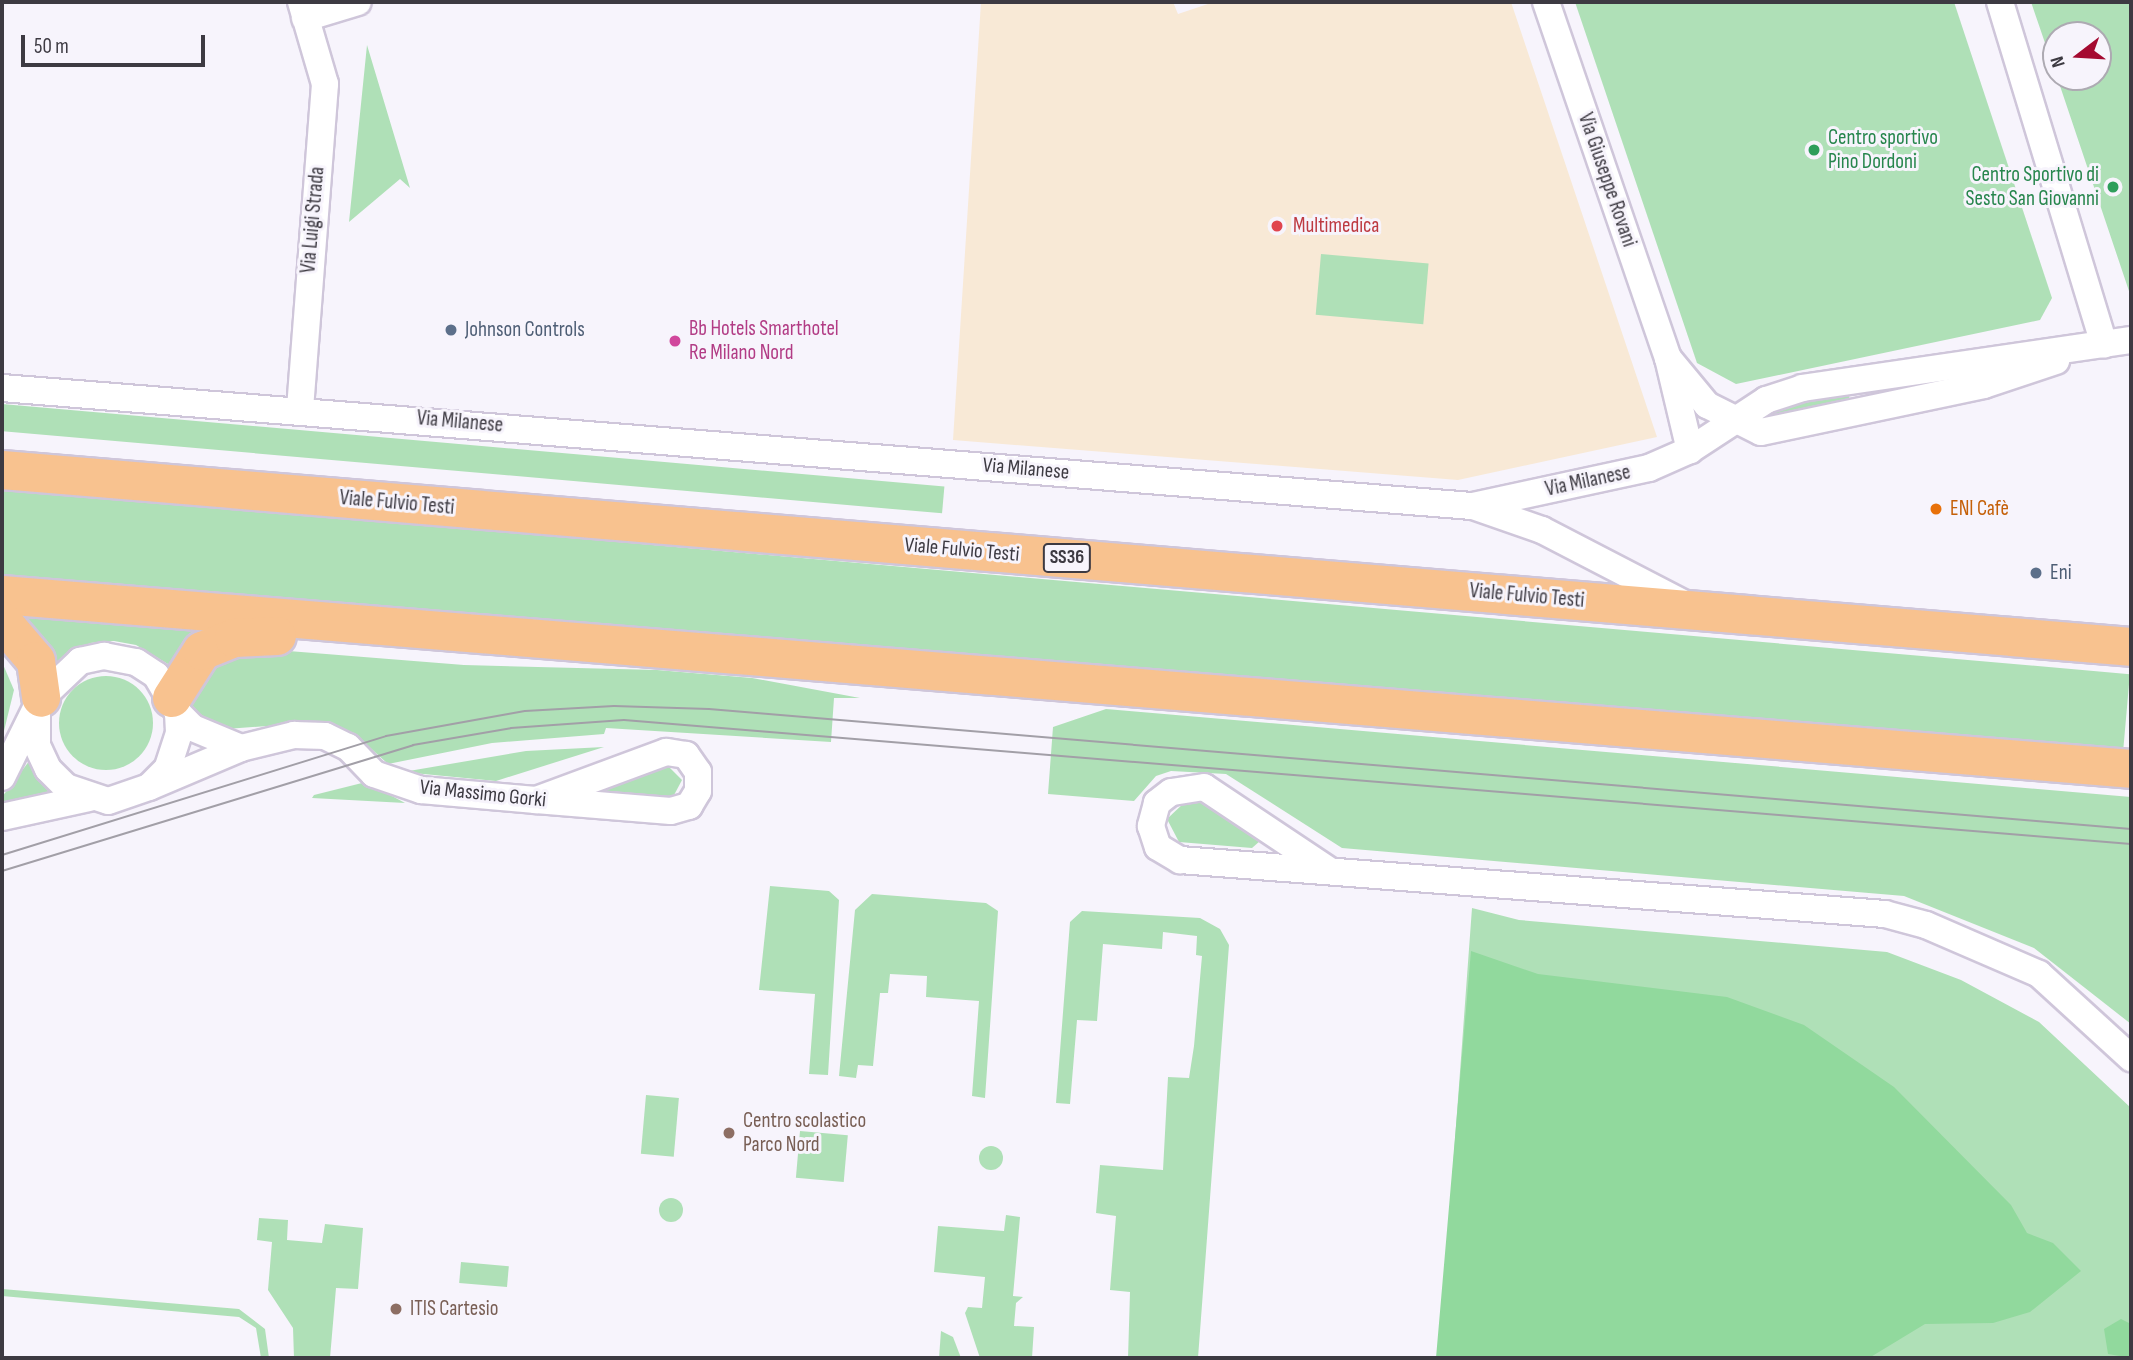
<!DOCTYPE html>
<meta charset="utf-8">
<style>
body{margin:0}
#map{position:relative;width:2133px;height:1360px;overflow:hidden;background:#f7f4fc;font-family:"Sofia Sans Condensed",sans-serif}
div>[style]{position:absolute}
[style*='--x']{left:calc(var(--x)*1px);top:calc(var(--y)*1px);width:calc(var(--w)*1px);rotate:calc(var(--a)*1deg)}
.medical>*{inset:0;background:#f8e9d6}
.green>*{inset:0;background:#afe0b7;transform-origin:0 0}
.round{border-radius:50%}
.forest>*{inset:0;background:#91d99d}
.roads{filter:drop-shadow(2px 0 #cfc6da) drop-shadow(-2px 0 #cfc6da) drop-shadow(0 2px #cfc6da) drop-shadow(0 -2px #cfc6da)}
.minor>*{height:26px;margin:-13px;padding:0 13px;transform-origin:13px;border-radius:13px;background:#fff}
.primary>*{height:38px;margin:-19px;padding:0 19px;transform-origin:19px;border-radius:19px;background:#f8c28f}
.tram>*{height:2px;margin:-1px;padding:0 1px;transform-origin:1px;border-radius:1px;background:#a29fa7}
.dots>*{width:19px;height:19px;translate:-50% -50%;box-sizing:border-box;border:4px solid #f7f4fc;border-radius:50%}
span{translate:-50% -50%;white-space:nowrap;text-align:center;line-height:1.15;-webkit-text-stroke:6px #f7f4fc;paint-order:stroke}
.shield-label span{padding:2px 5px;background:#f7f4fc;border:2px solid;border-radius:5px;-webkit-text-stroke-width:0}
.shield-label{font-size:19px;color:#3d3a42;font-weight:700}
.leisure-label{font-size:21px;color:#27864d}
.left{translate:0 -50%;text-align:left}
.right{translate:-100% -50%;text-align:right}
.street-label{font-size:21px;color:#3d3a42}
.health-label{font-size:21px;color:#be3a42}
.hotel-label{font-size:21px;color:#b23c85}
.service-label{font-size:21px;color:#4e5e75}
.food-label{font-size:21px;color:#c56008}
.education-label{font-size:21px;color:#785e54}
.frame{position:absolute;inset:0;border:4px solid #3d3a42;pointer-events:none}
.north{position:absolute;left:2042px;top:21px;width:70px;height:70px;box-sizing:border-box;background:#f7f4fc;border:2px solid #adaab2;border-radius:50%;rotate:253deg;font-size:19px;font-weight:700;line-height:28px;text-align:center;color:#3d3a42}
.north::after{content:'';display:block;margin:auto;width:24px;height:32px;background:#a50a31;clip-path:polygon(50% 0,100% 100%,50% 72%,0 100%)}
.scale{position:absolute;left:21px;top:35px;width:184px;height:32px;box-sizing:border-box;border:4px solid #3d3a42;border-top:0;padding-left:9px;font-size:21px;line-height:24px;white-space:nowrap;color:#3d3a42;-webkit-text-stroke:5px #f7f4fc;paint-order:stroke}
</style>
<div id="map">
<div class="medical">
<i style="clip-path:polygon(981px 2px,1173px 2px,1178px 14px,1214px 2px,1511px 2px,1657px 437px,1458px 480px,953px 440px)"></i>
</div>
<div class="green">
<i style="clip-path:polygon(1575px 2px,1954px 2px,2052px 298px,2040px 320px,1736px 384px,1697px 363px)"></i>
<i style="clip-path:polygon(2031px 2px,2131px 2px,2131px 297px,2057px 77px,2098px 77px,2098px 35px,2056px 35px,2056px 75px)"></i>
<i style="clip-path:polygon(367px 45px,410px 188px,400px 179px,349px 222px)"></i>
<i style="left:1321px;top:254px;width:108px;height:61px;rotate:5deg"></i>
<i style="clip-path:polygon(1848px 393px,1851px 403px,1766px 418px,1783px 405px)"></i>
<i style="left:2px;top:404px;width:946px;height:27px;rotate:5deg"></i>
<i style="left:2px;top:488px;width:2136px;height:87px;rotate:5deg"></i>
<i style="clip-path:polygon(25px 617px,201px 631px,173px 667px,136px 645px,114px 641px,90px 643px,53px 667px)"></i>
<i style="clip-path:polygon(238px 647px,464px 665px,657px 670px,752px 678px,860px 698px,834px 698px,831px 742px,606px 728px,604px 734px,492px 743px,388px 764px,355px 734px,322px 722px,226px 729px,197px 715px,185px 690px)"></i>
<i style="clip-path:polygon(2px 662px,14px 690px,2px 739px)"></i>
<i class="round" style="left:59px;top:676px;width:94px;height:94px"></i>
<i style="clip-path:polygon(1106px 709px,2131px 797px,2131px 1024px,2034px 948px,1904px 896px,1342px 848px,1226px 774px,1171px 771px,1156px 776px,1134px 801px,1048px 794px,1053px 727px)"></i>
<i style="clip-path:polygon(604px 747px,496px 781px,403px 772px,526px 751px)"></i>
<i style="clip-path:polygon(33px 756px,58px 794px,6px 806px,2px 797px)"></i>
<i style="clip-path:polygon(667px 765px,682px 780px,673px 797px,597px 790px)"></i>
<i style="clip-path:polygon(366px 782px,405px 803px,312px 798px,314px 795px)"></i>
<i style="clip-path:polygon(1186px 801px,1205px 803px,1260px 841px,1252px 848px,1179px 842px,1167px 819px)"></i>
<i style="clip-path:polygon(770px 886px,829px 891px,839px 900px,828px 1075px,809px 1074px,815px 994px,759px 990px)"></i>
<i style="clip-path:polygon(872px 894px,986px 903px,998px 911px,985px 1098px,972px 1096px,979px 1001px,926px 997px,927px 976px,890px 974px,888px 993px,880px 993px,873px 1066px,858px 1065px,856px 1078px,839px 1076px,855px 910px)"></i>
<i style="clip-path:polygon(1472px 908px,1519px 920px,1887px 952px,1961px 980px,2039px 1022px,2131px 1108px,2131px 1358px,1439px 1358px)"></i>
<i style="clip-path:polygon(1082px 911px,1200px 918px,1220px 929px,1229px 945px,1198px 1358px,1128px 1358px,1130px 1292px,1110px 1290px,1116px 1216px,1096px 1213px,1100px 1165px,1163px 1170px,1168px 1077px,1189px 1078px,1194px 1046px,1202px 956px,1196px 955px,1197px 936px,1163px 932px,1162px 949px,1103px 944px,1097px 1021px,1077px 1020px,1070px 1104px,1056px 1103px,1070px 922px)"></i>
<i style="left:646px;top:1095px;width:33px;height:59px;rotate:5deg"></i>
<i style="left:800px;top:1131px;width:48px;height:47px;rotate:5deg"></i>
<i class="round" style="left:979px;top:1146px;width:24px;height:24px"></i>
<i class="round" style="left:659px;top:1198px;width:24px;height:24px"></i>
<i style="clip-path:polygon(1006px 1215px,1020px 1217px,1013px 1296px,1023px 1297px,1016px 1303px,1014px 1326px,1034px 1327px,1032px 1358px,980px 1358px,965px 1313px,968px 1307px,982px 1308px,985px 1277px,934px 1272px,938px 1226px,1004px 1231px)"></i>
<i style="clip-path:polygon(259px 1218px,288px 1220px,287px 1240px,322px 1243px,325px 1224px,363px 1228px,358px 1289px,336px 1288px,330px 1358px,294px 1358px,293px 1328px,268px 1290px,272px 1242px,257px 1240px)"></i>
<i style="left:461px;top:1262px;width:48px;height:21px;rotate:5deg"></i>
<i style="clip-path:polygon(2px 1289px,239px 1309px,265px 1329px,269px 1358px,261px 1358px,256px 1328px,239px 1317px,2px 1296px)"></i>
<i style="clip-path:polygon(941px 1331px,953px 1337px,961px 1358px,939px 1358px)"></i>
</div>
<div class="forest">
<i style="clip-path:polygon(1471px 951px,1538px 974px,1727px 997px,1804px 1025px,1894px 1087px,2011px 1205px,2027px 1233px,2053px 1243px,2081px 1271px,2030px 1312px,1993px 1323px,1925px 1324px,1869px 1358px,1436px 1358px)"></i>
<i style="clip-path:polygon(2121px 1319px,2131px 1324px,2131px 1358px,2108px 1354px,2104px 1329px)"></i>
</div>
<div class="roads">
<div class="minor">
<i style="--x:1546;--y:2;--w:376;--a:71.1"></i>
<i style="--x:1668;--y:358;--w:95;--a:76.6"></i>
<i style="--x:2000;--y:2;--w:358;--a:73.1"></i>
<i style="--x:305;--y:18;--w:55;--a:-16.8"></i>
<i style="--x:1668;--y:358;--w:61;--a:50.3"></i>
<i style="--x:1707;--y:405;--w:60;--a:26.6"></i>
<i style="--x:1761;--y:432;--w:228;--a:-11.9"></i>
<i style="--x:1984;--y:385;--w:76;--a:-18.4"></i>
<i style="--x:2;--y:388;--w:1476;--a:4.59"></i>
<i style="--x:1473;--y:506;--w:180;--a:-12.2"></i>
<i style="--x:1649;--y:468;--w:45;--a:-23.7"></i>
<i style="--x:1690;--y:450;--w:91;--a:-33.3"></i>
<i style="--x:1766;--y:400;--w:38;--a:-18"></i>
<i style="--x:1802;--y:388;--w:332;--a:-8.3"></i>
<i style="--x:300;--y:409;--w:326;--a:-85.6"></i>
<i style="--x:325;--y:84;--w:85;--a:-106.3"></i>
<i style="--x:1473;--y:506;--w:73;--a:19.2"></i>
<i style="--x:1542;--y:530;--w:157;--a:27.4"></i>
<i style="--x:178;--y:713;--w:21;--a:45"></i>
<i style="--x:193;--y:728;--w:52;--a:22.6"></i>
<i style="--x:2;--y:777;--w:88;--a:-63.7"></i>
<i style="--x:41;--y:698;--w:54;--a:-43.5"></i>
<i style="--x:80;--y:661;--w:25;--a:-12"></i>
<i style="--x:104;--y:656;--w:33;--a:11"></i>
<i style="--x:136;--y:662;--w:24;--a:33"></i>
<i style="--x:156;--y:675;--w:44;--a:59.9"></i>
<i style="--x:178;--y:713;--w:20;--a:87"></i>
<i style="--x:179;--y:733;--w:38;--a:108"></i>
<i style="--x:167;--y:769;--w:25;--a:135"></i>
<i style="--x:149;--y:787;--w:43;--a:161.1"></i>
<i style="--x:108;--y:801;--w:44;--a:-161.6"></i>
<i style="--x:66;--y:787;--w:25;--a:-135"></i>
<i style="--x:48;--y:769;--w:26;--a:-115"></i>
<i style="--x:37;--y:745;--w:30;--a:-90"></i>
<i style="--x:149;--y:787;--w:100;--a:-23"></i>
<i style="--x:241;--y:748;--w:55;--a:-13.8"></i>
<i style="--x:294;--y:735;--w:31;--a:2"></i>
<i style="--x:325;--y:736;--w:25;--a:26"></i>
<i style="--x:348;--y:747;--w:37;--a:46"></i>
<i style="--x:374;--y:774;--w:50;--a:18.8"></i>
<i style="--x:421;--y:790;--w:115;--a:5"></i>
<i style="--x:536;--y:800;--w:135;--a:4.7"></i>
<i style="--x:671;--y:811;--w:19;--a:-16"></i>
<i style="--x:689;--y:806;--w:17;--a:-59"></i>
<i style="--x:698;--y:791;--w:19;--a:-90"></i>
<i style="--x:698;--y:772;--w:21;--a:-125"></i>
<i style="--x:686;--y:755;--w:20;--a:-171"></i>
<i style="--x:666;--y:752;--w:139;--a:159.7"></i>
<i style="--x:2;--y:817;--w:89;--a:-12.3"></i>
<i style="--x:1330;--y:871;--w:151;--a:-146.3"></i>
<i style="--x:1204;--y:787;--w:33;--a:171"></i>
<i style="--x:1171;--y:792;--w:18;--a:142"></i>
<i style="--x:1157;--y:803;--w:24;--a:105"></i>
<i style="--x:1151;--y:826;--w:22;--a:72"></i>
<i style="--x:1158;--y:847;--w:26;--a:31"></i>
<i style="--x:1180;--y:860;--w:707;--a:4.38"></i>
<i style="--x:1885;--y:914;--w:42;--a:15"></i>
<i style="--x:1926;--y:925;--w:123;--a:23.4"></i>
<i style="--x:2039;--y:974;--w:125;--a:42.4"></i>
</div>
<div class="primary">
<i style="--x:2;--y:470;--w:2136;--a:4.75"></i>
<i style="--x:2;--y:595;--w:2136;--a:4.67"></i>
<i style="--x:2;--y:621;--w:52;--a:49.6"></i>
<i style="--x:36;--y:661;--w:37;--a:82"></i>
<i style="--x:172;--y:698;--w:56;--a:-57.4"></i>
<i style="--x:202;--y:651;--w:35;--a:-22"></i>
<i style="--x:234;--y:638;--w:43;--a:-2.7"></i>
</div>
</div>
<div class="tram">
<i style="--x:2;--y:855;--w:402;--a:-17.2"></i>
<i style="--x:386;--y:736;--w:141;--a:-10.2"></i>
<i style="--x:525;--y:711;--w:89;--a:-3.2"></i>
<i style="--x:614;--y:706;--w:95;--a:1.8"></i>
<i style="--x:709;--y:709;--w:1427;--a:4.82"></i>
<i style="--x:2;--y:871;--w:430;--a:-17"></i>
<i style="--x:413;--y:745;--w:99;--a:-9.8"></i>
<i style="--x:511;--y:728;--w:113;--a:-4"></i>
<i style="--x:624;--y:720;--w:1512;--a:4.7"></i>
</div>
<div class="dots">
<i style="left:1814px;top:150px;background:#2e9e5b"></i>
<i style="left:2113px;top:187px;background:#2e9e5b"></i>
<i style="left:1277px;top:226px;background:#e0444e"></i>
<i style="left:451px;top:330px;background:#5c6f8a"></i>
<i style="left:675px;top:341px;background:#d1479c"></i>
<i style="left:1936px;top:509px;background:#e8710a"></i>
<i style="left:2036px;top:573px;background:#5c6f8a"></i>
<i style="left:729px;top:1133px;background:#8d6e63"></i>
<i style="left:396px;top:1309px;background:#8d6e63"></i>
</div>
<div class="shield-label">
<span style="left:1067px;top:558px">SS36</span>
</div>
<div class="leisure-label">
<span class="left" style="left:1828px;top:150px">Centro sportivo<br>Pino Dordoni</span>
<span class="right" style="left:2099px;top:187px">Centro Sportivo di<br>Sesto San Giovanni</span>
</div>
<div class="street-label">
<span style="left:1607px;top:180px;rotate:71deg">Via Giuseppe Rovani</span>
<span style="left:313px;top:220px;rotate:-85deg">Via Luigi Strada</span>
<span style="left:460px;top:422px;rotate:5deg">Via Milanese</span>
<span style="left:1026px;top:469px;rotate:5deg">Via Milanese</span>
<span style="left:1588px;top:481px;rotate:-12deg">Via Milanese</span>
<span style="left:397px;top:503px;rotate:5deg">Viale Fulvio Testi</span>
<span style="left:962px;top:550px;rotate:5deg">Viale Fulvio Testi</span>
<span style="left:1527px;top:596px;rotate:5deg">Viale Fulvio Testi</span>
<span style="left:483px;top:794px;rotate:6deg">Via Massimo Gorki</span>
</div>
<div class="health-label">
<span class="left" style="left:1293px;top:226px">Multimedica</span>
</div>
<div class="hotel-label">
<span class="left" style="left:689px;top:341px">Bb Hotels Smarthotel<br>Re Milano Nord</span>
</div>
<div class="service-label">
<span class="left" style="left:465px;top:330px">Johnson Controls</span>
<span class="left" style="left:2050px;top:573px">Eni</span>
</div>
<div class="food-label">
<span class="left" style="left:1950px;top:509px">ENI Cafè</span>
</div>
<div class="education-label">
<span class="left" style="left:743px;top:1133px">Centro scolastico<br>Parco Nord</span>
<span class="left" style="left:410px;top:1309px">ITIS Cartesio</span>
</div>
<div class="frame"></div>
<div class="north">N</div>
<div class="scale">50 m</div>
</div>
